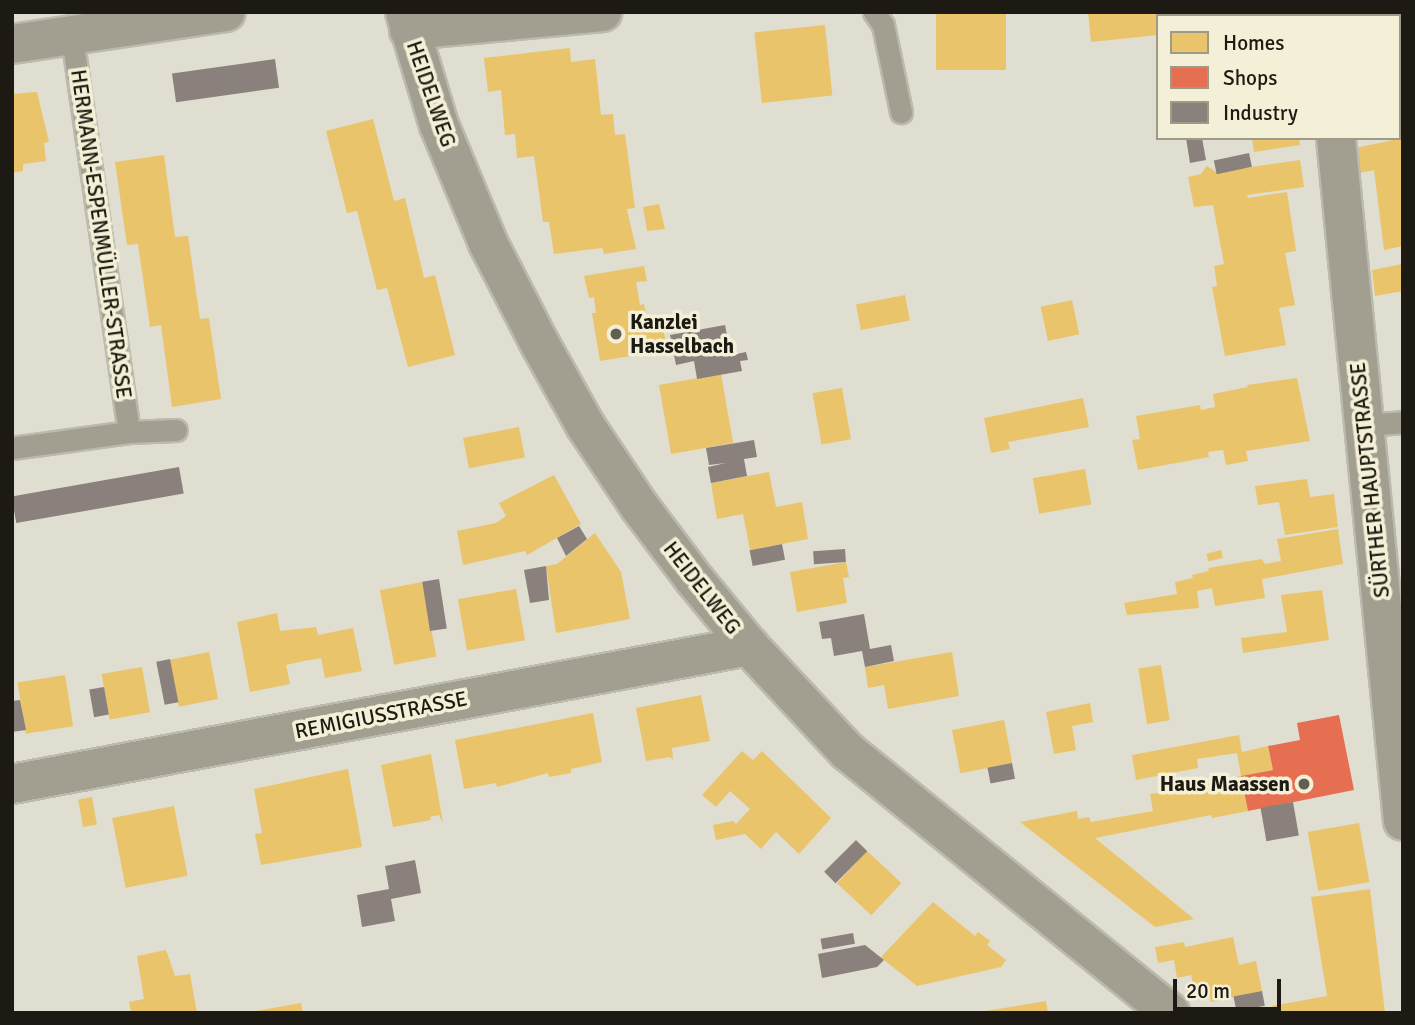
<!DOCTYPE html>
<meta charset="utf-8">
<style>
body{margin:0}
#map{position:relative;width:1415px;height:1025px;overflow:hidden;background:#e0ded0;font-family:Signika,sans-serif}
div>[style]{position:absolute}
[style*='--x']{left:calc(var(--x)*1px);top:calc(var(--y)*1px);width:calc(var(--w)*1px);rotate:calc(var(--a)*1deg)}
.homes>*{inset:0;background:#e9c46a;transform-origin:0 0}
.shops>*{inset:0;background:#e76f51}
.industry>*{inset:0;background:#8a817c;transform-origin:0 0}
.roads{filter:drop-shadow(2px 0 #bbbaaf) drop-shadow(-2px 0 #bbbaaf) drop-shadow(0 2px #bbbaaf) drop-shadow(0 -2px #bbbaaf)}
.lane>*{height:21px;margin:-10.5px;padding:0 10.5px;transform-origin:10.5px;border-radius:10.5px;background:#a29e90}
.street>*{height:38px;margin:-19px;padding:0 19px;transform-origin:19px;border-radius:19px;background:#a29e90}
.dots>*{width:19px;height:19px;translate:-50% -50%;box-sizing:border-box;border:4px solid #f4f0d7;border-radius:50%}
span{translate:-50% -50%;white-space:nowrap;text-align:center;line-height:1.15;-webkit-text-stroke:7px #f4f0d7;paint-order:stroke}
.street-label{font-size:21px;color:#1c1a12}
.poi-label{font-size:21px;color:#1c1a12;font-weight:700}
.left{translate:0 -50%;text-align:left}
.right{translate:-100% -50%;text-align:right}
.frame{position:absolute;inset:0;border:14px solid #1c1a12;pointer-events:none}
.legend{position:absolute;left:1156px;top:14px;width:245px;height:126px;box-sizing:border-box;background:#f4f0d7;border:2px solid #9e9a88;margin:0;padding:9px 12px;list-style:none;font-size:21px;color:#1c1a12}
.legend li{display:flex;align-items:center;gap:14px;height:35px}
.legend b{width:35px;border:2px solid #9e9a88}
.scale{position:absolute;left:1173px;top:979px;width:108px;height:32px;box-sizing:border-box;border:4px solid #1c1a12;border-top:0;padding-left:9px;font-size:21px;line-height:24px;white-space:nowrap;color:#1c1a12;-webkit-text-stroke:5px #f4f0d7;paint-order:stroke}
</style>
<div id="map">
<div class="homes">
<i style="left:936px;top:12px;width:70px;height:58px"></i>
<i style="clip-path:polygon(1088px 12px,1251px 12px,1251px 16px,1158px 16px,1158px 35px,1091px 42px)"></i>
<i style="clip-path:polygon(1357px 12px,1403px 12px,1403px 27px,1399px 27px,1399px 16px,1357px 16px)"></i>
<i style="left:825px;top:25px;width:71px;height:71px;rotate:84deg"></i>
<i style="clip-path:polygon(1399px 47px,1403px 56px,1403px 84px,1399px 85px)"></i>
<i style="clip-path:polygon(570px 48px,571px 62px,595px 59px,601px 115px,613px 114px,615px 135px,625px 134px,635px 208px,627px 209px,636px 249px,604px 254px,602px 248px,554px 254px,549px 222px,543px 222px,534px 156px,517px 158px,515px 134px,505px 135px,501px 90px,488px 92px,484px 58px)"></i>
<i style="clip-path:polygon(37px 92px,49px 142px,44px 143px,46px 161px,23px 164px,23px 171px,12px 173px,12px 94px)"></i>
<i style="clip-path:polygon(373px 119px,394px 201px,405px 198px,424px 278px,435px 275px,455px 355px,408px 367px,387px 288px,377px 290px,357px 211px,347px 213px,326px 131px)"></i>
<i style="clip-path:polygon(1252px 138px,1299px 138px,1300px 145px,1254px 152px)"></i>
<i style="clip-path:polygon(1403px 138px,1403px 246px,1384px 250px,1374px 170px,1360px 173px,1355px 148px)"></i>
<i style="clip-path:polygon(164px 155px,175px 237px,188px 236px,200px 319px,209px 318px,221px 399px,172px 407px,161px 325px,150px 327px,138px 244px,127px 245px,115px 162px)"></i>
<i style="clip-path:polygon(1300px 160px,1304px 187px,1247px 195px,1248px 198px,1287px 192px,1296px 251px,1285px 253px,1295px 305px,1279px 308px,1286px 345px,1225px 356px,1212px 287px,1217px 286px,1214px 266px,1224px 264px,1213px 205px,1194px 207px,1188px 177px,1201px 174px,1207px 166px,1216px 172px)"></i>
<i style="clip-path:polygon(659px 204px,665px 229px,647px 231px,643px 207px)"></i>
<i style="clip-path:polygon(1403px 264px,1403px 291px,1375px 296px,1372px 270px)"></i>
<i style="clip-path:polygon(644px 266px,647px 281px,636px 282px,640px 305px,644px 304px,649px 328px,663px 327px,667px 350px,600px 361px,592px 313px,596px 313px,594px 297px,589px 298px,584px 276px)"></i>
<i style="left:905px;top:295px;width:26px;height:50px;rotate:79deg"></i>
<i style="left:1072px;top:300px;width:35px;height:32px;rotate:78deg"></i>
<i style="left:721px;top:374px;width:70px;height:63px;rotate:80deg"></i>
<i style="clip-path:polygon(1297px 378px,1310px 441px,1246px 451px,1248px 461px,1226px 465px,1223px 450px,1208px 452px,1209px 457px,1138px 470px,1132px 440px,1140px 439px,1136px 416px,1200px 405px,1201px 410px,1215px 407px,1213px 394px,1248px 387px,1247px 385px)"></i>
<i style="left:842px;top:388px;width:52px;height:30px;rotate:80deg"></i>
<i style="clip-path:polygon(1083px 398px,1089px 427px,1008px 442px,1010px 449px,991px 453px,984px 418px)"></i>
<i style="left:519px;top:427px;width:31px;height:57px;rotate:79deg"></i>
<i style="left:1085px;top:469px;width:36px;height:53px;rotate:80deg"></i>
<i style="clip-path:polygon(769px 472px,776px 507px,802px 502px,808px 539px,750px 550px,743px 514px,717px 519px,711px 483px)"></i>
<i style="clip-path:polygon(554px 475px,581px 524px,527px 555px,525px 551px,463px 565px,457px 531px,496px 523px,506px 516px,499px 503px)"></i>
<i style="clip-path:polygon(1307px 479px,1310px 497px,1334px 494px,1338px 527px,1285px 535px,1279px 502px,1258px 505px,1255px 486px)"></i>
<i style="clip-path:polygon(1338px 529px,1343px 564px,1262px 579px,1265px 598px,1215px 606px,1212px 588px,1197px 591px,1199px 608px,1127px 615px,1124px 603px,1177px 594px,1175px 582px,1193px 578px,1192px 575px,1209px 571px,1208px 568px,1262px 559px,1265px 564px,1281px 561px,1277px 539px)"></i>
<i style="clip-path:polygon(595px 533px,621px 572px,630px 619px,556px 633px,546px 566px,557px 564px)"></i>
<i style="left:1221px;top:550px;width:8px;height:15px;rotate:76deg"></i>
<i style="clip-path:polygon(846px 562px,849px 577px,843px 578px,847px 603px,797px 612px,790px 572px)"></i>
<i style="left:422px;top:582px;width:76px;height:43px;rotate:79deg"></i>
<i style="left:516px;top:589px;width:52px;height:59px;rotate:80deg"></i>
<i style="clip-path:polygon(1322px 590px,1329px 640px,1243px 653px,1241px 638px,1287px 632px,1281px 595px)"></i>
<i style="clip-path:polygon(277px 613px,280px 631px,316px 627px,318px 635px,353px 628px,362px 671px,325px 678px,321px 658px,304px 661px,286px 665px,290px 684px,250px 692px,237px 622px)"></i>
<i style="left:209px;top:652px;width:48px;height:40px;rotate:79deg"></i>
<i style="clip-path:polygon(952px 652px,959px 696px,888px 709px,884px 685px,868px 688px,865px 667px)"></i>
<i style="left:1161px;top:665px;width:56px;height:23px;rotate:81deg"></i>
<i style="left:142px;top:667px;width:46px;height:41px;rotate:80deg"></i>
<i style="left:65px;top:675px;width:52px;height:48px;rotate:81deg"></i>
<i style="clip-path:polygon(701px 695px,710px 741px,672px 748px,673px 760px,670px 757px,646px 761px,636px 708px)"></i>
<i style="clip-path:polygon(1090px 703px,1093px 722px,1072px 726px,1076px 750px,1054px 754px,1046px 712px)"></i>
<i style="clip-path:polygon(593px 713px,602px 762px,571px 769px,571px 773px,549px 777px,548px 773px,497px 787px,496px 783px,464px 789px,455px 740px)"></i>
<i style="left:1004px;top:720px;width:44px;height:53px;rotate:79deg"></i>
<i style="clip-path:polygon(1239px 735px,1242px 752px,1268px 746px,1273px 770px,1241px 776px,1237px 753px,1197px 759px,1198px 768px,1136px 780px,1132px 755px)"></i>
<i style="clip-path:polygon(742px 751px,753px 760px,762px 751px,831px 818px,799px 854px,776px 832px,761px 849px,745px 834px,716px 840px,713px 825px,733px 821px,736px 824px,750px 809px,730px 791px,716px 807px,702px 795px)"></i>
<i style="clip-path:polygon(431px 754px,443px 823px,439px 815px,430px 817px,431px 820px,393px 827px,381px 765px)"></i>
<i style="clip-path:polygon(348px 769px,362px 847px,261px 865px,255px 834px,262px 833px,254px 789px)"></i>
<i style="clip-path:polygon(1241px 776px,1248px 811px,1212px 818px,1211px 815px,1095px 838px,1194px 919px,1155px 927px,1020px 822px,1077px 811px,1078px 819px,1089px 817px,1091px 822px,1153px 811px,1150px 794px)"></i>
<i style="left:92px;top:797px;width:28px;height:14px;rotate:80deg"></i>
<i style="left:174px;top:806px;width:71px;height:63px;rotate:79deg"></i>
<i style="left:1359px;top:823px;width:60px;height:52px;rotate:80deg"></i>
<i style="left:867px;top:851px;width:47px;height:44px;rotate:43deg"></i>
<i style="clip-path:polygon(1370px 889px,1385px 1013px,1273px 1013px,1272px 1006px,1327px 996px,1311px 897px)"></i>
<i style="clip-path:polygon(933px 902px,975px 936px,978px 932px,990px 941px,987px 945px,1006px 960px,1001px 967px,917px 986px,884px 960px,881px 957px)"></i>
<i style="clip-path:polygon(1233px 937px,1239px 965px,1256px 961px,1262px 991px,1211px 1002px,1207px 985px,1194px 987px,1191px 975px,1177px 978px,1174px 960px,1158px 963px,1155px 947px,1184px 942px,1185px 947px)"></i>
<i style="clip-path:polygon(166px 950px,175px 976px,190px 974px,197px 1013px,131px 1013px,129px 1002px,144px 999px,137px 956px)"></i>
<i style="clip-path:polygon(1046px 1001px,1048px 1013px,986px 1013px,986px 1011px)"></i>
<i style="clip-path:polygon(301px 1003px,303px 1013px,256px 1013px,256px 1011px)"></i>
</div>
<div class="shops">
<i style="clip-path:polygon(1339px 715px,1354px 790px,1248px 811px,1241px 776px,1273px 770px,1268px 746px,1300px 740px,1297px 723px)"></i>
</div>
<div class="industry">
<i style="left:275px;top:59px;width:29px;height:104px;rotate:82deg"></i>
<i style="clip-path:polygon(1186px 138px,1202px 138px,1206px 160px,1190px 163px)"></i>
<i style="left:1249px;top:153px;width:14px;height:36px;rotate:78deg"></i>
<i style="clip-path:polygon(725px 325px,731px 355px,746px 352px,748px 360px,740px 361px,742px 371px,697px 379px,694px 361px,676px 365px,670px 335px)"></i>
<i style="clip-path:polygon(754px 440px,757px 457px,744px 459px,747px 476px,711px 483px,708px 467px,726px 463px,709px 465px,706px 448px)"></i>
<i style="left:179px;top:467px;width:27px;height:170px;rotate:80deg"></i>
<i style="clip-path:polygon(579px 526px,587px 539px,566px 556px,557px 538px)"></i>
<i style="left:782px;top:544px;width:16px;height:33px;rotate:79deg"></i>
<i style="left:845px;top:549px;width:13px;height:32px;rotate:86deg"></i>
<i style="clip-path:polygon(546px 566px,549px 600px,530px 603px,524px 570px)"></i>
<i style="left:439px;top:579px;width:50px;height:17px;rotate:81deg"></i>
<i style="clip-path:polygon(864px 614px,870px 649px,891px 645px,894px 661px,865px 667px,862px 651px,834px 656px,831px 638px,822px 639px,819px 622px)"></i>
<i style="left:170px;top:659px;width:44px;height:14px;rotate:79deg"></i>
<i style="left:104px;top:687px;width:28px;height:15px;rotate:80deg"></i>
<i style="clip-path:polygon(20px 700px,26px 730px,12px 732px,12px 701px)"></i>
<i style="left:1012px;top:763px;width:16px;height:25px;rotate:79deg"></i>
<i style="left:1293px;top:802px;width:34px;height:33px;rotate:80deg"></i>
<i style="left:856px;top:840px;width:16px;height:45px;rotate:45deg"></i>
<i style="clip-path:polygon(415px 860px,421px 893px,391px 899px,395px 921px,362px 927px,357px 895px,389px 889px,385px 866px)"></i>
<i style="left:853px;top:933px;width:11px;height:33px;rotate:80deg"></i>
<i style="clip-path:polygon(865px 945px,884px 960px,877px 967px,822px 978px,818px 954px)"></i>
<i style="left:1262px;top:991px;width:15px;height:29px;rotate:79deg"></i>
</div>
<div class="roads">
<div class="lane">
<i style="--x:874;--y:12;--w:16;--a:55"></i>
<i style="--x:883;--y:25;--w:89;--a:78.3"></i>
<i style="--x:1364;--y:425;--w:39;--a:-4"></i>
<i style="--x:129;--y:432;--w:47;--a:-2.4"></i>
<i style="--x:12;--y:448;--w:118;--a:-7.8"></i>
<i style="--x:129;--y:432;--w:401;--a:-98.2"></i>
</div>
<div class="street">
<i style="--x:405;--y:12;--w:118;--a:73.3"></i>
<i style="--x:439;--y:125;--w:128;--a:67.4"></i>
<i style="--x:488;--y:243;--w:114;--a:62.8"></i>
<i style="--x:540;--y:344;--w:93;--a:60.9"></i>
<i style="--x:585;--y:425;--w:97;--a:56.3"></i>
<i style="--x:639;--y:506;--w:91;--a:53"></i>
<i style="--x:694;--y:579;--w:87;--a:50.6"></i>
<i style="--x:749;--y:646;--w:144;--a:47"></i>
<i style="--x:847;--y:751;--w:416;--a:39"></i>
<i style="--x:1322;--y:12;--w:4;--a:76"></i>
<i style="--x:409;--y:30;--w:194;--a:-5.3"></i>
<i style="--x:12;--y:44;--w:216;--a:-8.5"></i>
<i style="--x:1336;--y:138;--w:686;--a:84.4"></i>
<i style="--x:12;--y:784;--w:750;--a:-10.61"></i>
</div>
</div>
<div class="dots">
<i style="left:616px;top:334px;background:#615f54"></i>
<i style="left:1304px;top:784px;background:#615f54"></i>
</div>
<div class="street-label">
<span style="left:431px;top:94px;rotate:71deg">HEIDELWEG</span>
<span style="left:101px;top:234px;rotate:82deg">HERMANN-ESPENMÜLLER-STRASSE</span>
<span style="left:1370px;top:480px;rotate:-96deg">SÜRTHER HAUPTSTRASSE</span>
<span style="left:702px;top:588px;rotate:52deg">HEIDELWEG</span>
<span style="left:381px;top:715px;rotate:-11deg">REMIGIUSSTRASSE</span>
</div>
<div class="poi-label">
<span class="left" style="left:630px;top:334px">Kanzlei<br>Hasselbach</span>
<span class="right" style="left:1290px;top:784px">Haus Maassen</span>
</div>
<div class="frame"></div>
<ul class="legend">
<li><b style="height:19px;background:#e9c46a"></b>Homes</li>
<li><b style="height:19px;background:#e76f51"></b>Shops</li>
<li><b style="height:19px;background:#8a817c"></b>Industry</li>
</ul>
<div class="scale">20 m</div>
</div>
